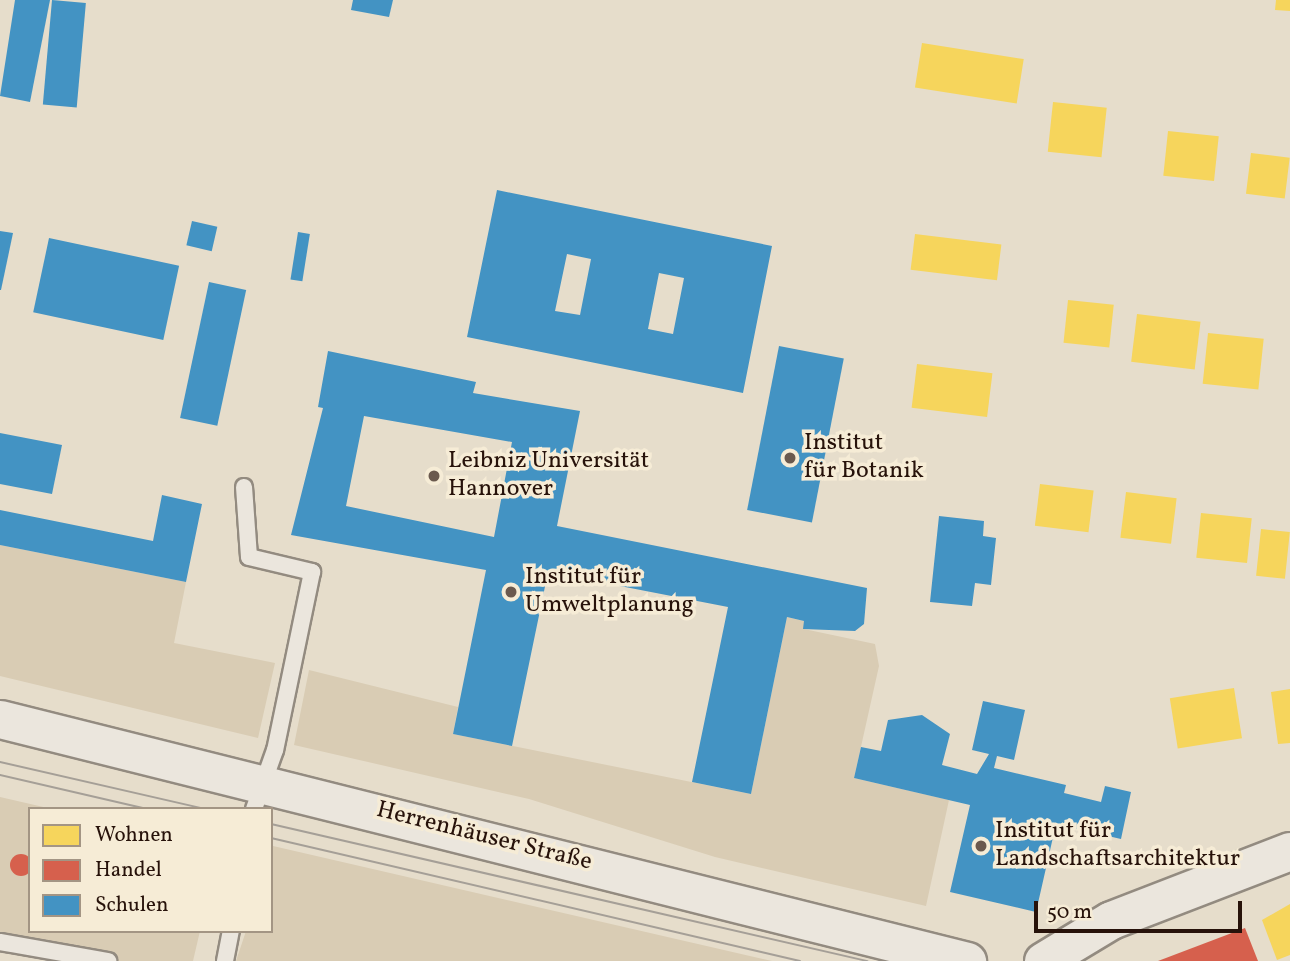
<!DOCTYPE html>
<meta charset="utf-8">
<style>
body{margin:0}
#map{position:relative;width:1290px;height:961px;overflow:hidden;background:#e6ddcb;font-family:Vollkorn,serif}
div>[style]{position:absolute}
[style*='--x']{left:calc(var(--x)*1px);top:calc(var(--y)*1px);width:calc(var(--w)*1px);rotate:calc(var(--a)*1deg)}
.green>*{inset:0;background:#d9ccb4}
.homes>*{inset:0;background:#f6d55c;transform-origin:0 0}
.shops>*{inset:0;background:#d6604d}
.round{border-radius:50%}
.schools>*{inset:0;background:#4393c3;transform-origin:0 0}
.roads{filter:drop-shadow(2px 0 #938b80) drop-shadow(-2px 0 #938b80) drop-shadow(0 2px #938b80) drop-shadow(0 -2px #938b80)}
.service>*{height:16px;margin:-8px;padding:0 8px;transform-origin:8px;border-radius:8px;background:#ebe6dd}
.tertiary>*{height:37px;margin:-18.5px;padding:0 18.5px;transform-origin:18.5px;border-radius:18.5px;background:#ebe6dd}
.tram>*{height:2px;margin:-1px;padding:0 1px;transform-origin:1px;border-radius:1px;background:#a59f97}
.dots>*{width:19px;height:19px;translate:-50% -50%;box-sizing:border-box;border:4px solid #f6ecd6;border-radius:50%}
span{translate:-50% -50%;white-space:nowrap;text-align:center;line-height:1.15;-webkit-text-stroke:7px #f6ecd6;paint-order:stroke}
.poi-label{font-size:24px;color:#27120a}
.left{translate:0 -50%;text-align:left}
.street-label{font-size:24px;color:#27120a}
.legend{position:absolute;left:28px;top:807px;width:245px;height:126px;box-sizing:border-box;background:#f6ecd6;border:2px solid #a39584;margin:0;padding:9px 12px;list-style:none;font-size:21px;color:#27120a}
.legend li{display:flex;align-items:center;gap:14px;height:35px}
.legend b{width:35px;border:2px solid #a39584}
.scale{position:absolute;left:1034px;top:901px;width:208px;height:32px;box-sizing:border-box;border:4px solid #27120a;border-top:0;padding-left:9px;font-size:21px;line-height:24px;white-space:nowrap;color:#27120a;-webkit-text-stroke:5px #f6ecd6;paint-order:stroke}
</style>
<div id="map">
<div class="green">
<i style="clip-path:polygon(0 545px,186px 582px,174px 643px,275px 663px,258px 738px,0 676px)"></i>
<i style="clip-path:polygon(787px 617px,804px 621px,804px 629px,875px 644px,879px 666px,854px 778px,949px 800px,926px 906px,715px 857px,529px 799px,294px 745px,309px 670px,458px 707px,453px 734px,751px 794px)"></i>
<i style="clip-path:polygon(0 797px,52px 809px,30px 809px,30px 931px,200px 931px,193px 961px,108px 961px,0 942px)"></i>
<i style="clip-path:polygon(273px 846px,403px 876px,772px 961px,236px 961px,246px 931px,271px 931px)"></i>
</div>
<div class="homes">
<i style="clip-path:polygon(1276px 0,1290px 0,1290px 11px,1275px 10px)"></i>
<i style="left:922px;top:43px;width:103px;height:45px;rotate:9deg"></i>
<i style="left:1053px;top:102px;width:54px;height:50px;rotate:6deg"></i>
<i style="left:1168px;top:131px;width:51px;height:45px;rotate:6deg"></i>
<i style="left:1251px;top:153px;width:39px;height:41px;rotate:7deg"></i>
<i style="left:915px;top:234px;width:87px;height:36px;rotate:7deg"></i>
<i style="left:1068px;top:300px;width:46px;height:43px;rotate:6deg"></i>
<i style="left:1137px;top:314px;width:64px;height:48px;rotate:7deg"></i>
<i style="left:1208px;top:333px;width:56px;height:51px;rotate:6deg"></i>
<i style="left:917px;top:364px;width:76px;height:44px;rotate:7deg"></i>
<i style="left:1040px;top:484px;width:54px;height:42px;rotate:7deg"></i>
<i style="left:1126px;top:492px;width:51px;height:46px;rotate:7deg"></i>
<i style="left:1201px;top:513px;width:51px;height:45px;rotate:6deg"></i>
<i style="left:1261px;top:529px;width:29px;height:47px;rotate:6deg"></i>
<i style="left:1234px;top:688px;width:51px;height:65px;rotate:81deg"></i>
<i style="clip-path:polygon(1290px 689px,1290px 743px,1278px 744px,1271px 692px)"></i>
<i style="clip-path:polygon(1290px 904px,1290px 955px,1277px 960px,1262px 920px)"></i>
</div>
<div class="shops">
<i class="round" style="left:10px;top:854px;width:22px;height:22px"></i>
<i style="clip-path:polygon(1245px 928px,1258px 961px,1158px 961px)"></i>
</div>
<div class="schools">
<i style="clip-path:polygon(15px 0,50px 0,30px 102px,0 96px)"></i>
<i style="left:52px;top:0;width:34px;height:105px;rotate:5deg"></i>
<i style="clip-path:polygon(353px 0,393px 0,389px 17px,351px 10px)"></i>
<i style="clip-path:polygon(evenodd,497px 190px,772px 246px,743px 393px,467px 337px,497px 190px,567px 254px,591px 259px,580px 315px,555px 311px,567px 254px,497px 190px,659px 273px,684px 278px,673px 334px,648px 329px,659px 273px)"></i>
<i style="left:192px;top:221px;width:26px;height:25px;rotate:13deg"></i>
<i style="clip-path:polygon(0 231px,13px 233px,1px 290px,0 290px)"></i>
<i style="left:298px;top:232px;width:12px;height:48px;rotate:9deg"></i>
<i style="left:49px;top:238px;width:133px;height:76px;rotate:12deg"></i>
<i style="left:209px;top:282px;width:38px;height:139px;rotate:12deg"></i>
<i style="left:779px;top:346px;width:66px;height:167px;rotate:11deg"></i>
<i style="clip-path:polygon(evenodd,328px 351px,476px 382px,473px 393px,580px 411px,557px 526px,867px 588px,864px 624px,855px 631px,803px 629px,804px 621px,787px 617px,751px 794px,692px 782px,728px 607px,548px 572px,512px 746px,453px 734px,486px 570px,291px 535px,323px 408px,318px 407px,328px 351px,364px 416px,512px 442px,494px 537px,346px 506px,364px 416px)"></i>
<i style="clip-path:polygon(0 433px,62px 445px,52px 494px,0 484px)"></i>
<i style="clip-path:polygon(162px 495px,202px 504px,186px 582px,0 545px,0 510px,153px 541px)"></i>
<i style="clip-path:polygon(939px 516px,984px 521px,983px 536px,996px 538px,991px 585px,975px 583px,972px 606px,930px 602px)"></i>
<i style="clip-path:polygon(983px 701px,1025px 710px,1014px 760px,997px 756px,994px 768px,1066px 785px,1064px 793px,1101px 802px,1105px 786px,1131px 792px,1121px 839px,1056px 824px,1036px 912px,950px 892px,970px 805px,854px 778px,861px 747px,881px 751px,888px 720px,922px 715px,950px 734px,942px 765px,977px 774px,989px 754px,972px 750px)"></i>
</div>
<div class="roads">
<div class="service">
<i style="--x:244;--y:487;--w:70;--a:85.9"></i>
<i style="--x:249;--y:557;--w:65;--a:13.4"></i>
<i style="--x:312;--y:572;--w:182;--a:101.7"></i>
<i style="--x:275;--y:750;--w:63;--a:109.6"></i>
<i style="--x:0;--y:942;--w:110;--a:10"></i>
<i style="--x:225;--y:961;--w:31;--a:-79"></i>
</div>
<div class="tertiary">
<i style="--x:0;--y:719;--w:997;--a:14.05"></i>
<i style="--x:1043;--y:961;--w:79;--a:-31.1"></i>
<i style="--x:1111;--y:920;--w:192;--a:-21.1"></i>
</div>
</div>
<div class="tram">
<i style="--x:0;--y:762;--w:210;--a:12.9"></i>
<i style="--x:0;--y:775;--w:151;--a:13"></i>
<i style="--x:271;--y:824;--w:612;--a:12.95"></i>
<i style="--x:271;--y:838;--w:543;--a:13.09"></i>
</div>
<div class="dots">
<i style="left:790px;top:458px;background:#6a594e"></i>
<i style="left:434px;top:476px;background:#6a594e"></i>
<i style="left:511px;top:592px;background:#6a594e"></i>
<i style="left:981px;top:846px;background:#6a594e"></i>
</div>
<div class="poi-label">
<span class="left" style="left:804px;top:458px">Institut<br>für Botanik</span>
<span class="left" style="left:448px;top:476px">Leibniz Universität<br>Hannover</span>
<span class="left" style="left:525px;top:592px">Institut für<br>Umweltplanung</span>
<span class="left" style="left:995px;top:846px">Institut für<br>Landschaftsarchitektur</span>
</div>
<div class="street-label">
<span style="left:484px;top:837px;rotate:14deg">Herrenhäuser Straße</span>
</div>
<ul class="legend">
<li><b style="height:19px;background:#f6d55c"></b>Wohnen</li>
<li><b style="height:19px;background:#d6604d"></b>Handel</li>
<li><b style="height:19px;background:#4393c3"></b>Schulen</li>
</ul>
<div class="scale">50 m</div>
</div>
